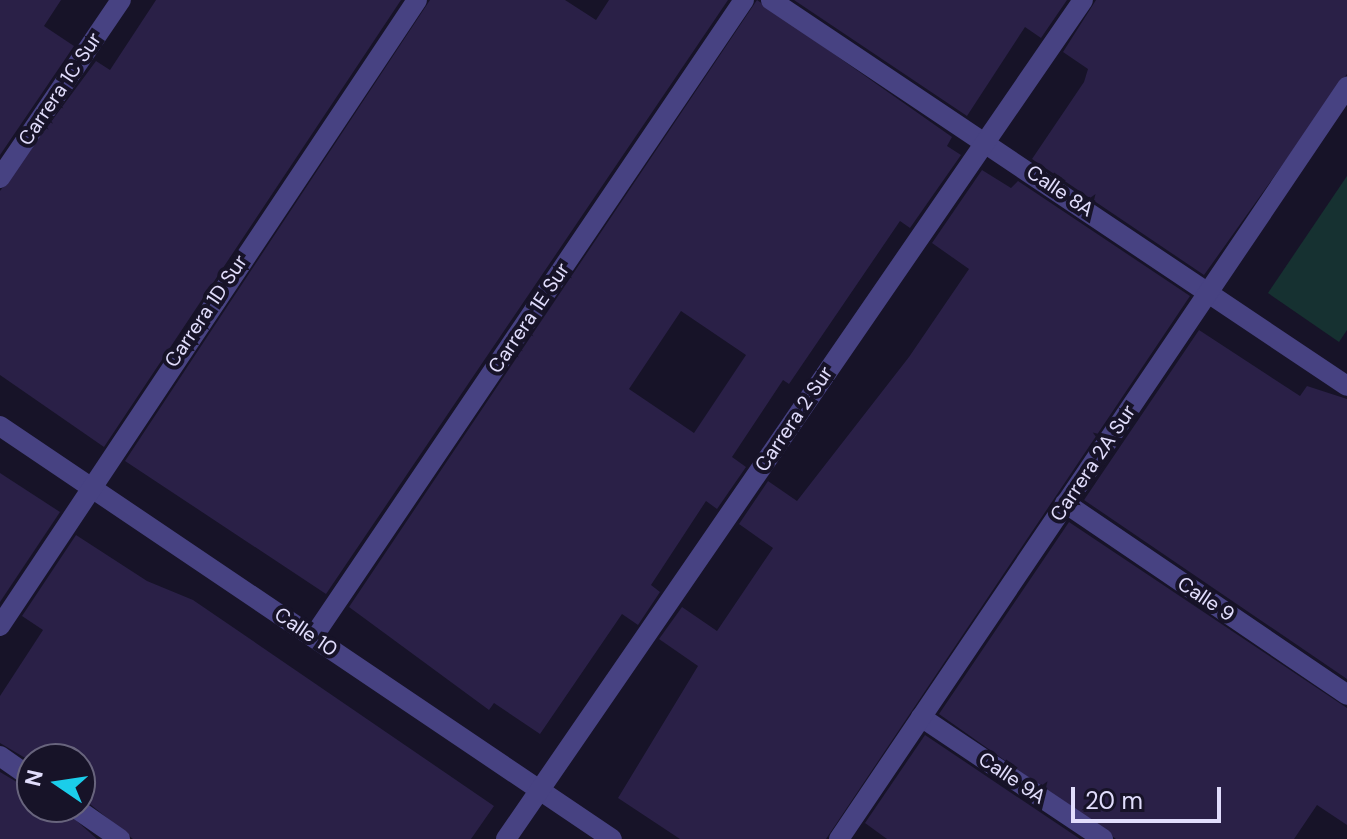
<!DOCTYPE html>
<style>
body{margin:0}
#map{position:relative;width:1347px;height:839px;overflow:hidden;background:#171328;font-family:"DM Sans",sans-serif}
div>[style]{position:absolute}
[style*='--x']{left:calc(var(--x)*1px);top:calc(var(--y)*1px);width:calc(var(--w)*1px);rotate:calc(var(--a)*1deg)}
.green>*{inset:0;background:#163131}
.building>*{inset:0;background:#2a2047}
.minor>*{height:20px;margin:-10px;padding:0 10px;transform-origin:10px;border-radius:10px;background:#474282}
span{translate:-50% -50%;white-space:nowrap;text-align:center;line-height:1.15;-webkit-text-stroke:8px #171328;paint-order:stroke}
.street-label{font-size:20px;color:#e1ddfc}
.north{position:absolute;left:16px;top:743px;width:80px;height:80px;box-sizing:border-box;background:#171328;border:2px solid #68647d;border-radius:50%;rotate:283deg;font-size:22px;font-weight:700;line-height:32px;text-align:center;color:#e1ddfc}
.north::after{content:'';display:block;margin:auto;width:28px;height:36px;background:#1bcdea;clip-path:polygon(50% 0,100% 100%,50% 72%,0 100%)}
.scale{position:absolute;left:1071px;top:787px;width:150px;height:36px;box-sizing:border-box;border:4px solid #e1ddfc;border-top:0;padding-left:10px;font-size:24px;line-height:28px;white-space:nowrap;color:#e1ddfc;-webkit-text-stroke:6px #171328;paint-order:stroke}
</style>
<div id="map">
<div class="green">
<i style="clip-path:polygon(1347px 176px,1347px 330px,1339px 342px,1268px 293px)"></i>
</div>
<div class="building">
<i style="clip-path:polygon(0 0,61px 0,44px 26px,74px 46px,0 155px)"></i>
<i style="clip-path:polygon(156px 0,401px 0,104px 447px,0 375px,0 191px,96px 61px,110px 70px)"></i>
<i style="clip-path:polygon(430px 0,565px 0,596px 20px,609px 0,728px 0,326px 594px,125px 461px)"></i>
<i style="clip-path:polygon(evenodd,757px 0,952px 137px,947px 146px,961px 155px,910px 228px,900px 221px,789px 384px,783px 380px,732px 457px,746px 467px,717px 509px,706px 501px,651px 585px,660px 592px,638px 625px,622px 614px,540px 734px,494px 703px,489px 710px,349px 607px,757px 0,681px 311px,746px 355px,694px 433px,629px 389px,681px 311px)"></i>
<i style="clip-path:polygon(794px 0,1067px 0,1041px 38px,1025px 27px,967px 116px)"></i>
<i style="clip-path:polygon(1096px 0,1347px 0,1347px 74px,1204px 275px,1032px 159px,1084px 82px,1088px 69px,1063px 52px)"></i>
<i style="clip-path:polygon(982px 170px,1011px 188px,1018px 181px,1190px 296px,826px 839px,680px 839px,618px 798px,698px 666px,659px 639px,682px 607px,717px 631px,773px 548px,739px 524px,768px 481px,797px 501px,909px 357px,969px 269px,932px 243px)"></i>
<i style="clip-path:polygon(1199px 330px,1300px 396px,1307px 386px,1347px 399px,1347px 679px,1084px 500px)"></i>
<i style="clip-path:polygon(0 473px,60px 512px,0 602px)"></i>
<i style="clip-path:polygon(1069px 522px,1347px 708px,1347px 825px,1317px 805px,1294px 839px,1116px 839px,939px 714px)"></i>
<i style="clip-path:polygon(76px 535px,147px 581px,193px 600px,494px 806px,471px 839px,133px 839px,80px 796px,80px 759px,32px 762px,0 743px,0 696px,43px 630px,22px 616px)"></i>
<i style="clip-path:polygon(925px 735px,1080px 839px,887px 839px,865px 823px)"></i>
<i style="clip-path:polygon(0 772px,32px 791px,32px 807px,61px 807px,97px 839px,0 839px)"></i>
</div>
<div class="minor">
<i style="--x:771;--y:0;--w:693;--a:33.83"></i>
<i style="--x:0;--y:178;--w:215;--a:-55.8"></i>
<i style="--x:0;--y:426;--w:738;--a:34.01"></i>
<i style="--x:1065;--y:503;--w:341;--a:34.2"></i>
<i style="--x:0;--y:626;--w:752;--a:-56.33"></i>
<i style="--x:313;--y:637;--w:769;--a:-55.92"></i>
<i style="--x:921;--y:717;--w:219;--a:33.8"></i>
<i style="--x:0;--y:756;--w:39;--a:35"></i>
<i style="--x:74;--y:807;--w:56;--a:34.8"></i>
<i style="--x:506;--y:839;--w:1018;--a:-55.48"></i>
<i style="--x:839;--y:839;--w:908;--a:-55.96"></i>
</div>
<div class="street-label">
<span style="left:60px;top:89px;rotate:-56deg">Carrera 1C Sur</span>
<span style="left:1060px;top:191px;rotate:34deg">Calle 8A</span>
<span style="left:206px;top:311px;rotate:-56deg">Carrera 1D Sur</span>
<span style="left:529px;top:318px;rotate:-56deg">Carrera 1E Sur</span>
<span style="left:794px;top:419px;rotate:-56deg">Carrera 2 Sur</span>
<span style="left:1093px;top:463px;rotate:-56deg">Carrera 2A Sur</span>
<span style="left:1206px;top:599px;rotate:34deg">Calle 9</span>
<span style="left:306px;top:632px;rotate:34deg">Calle 10</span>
<span style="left:1012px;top:778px;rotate:34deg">Calle 9A</span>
</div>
<div class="north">N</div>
<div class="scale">20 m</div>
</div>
